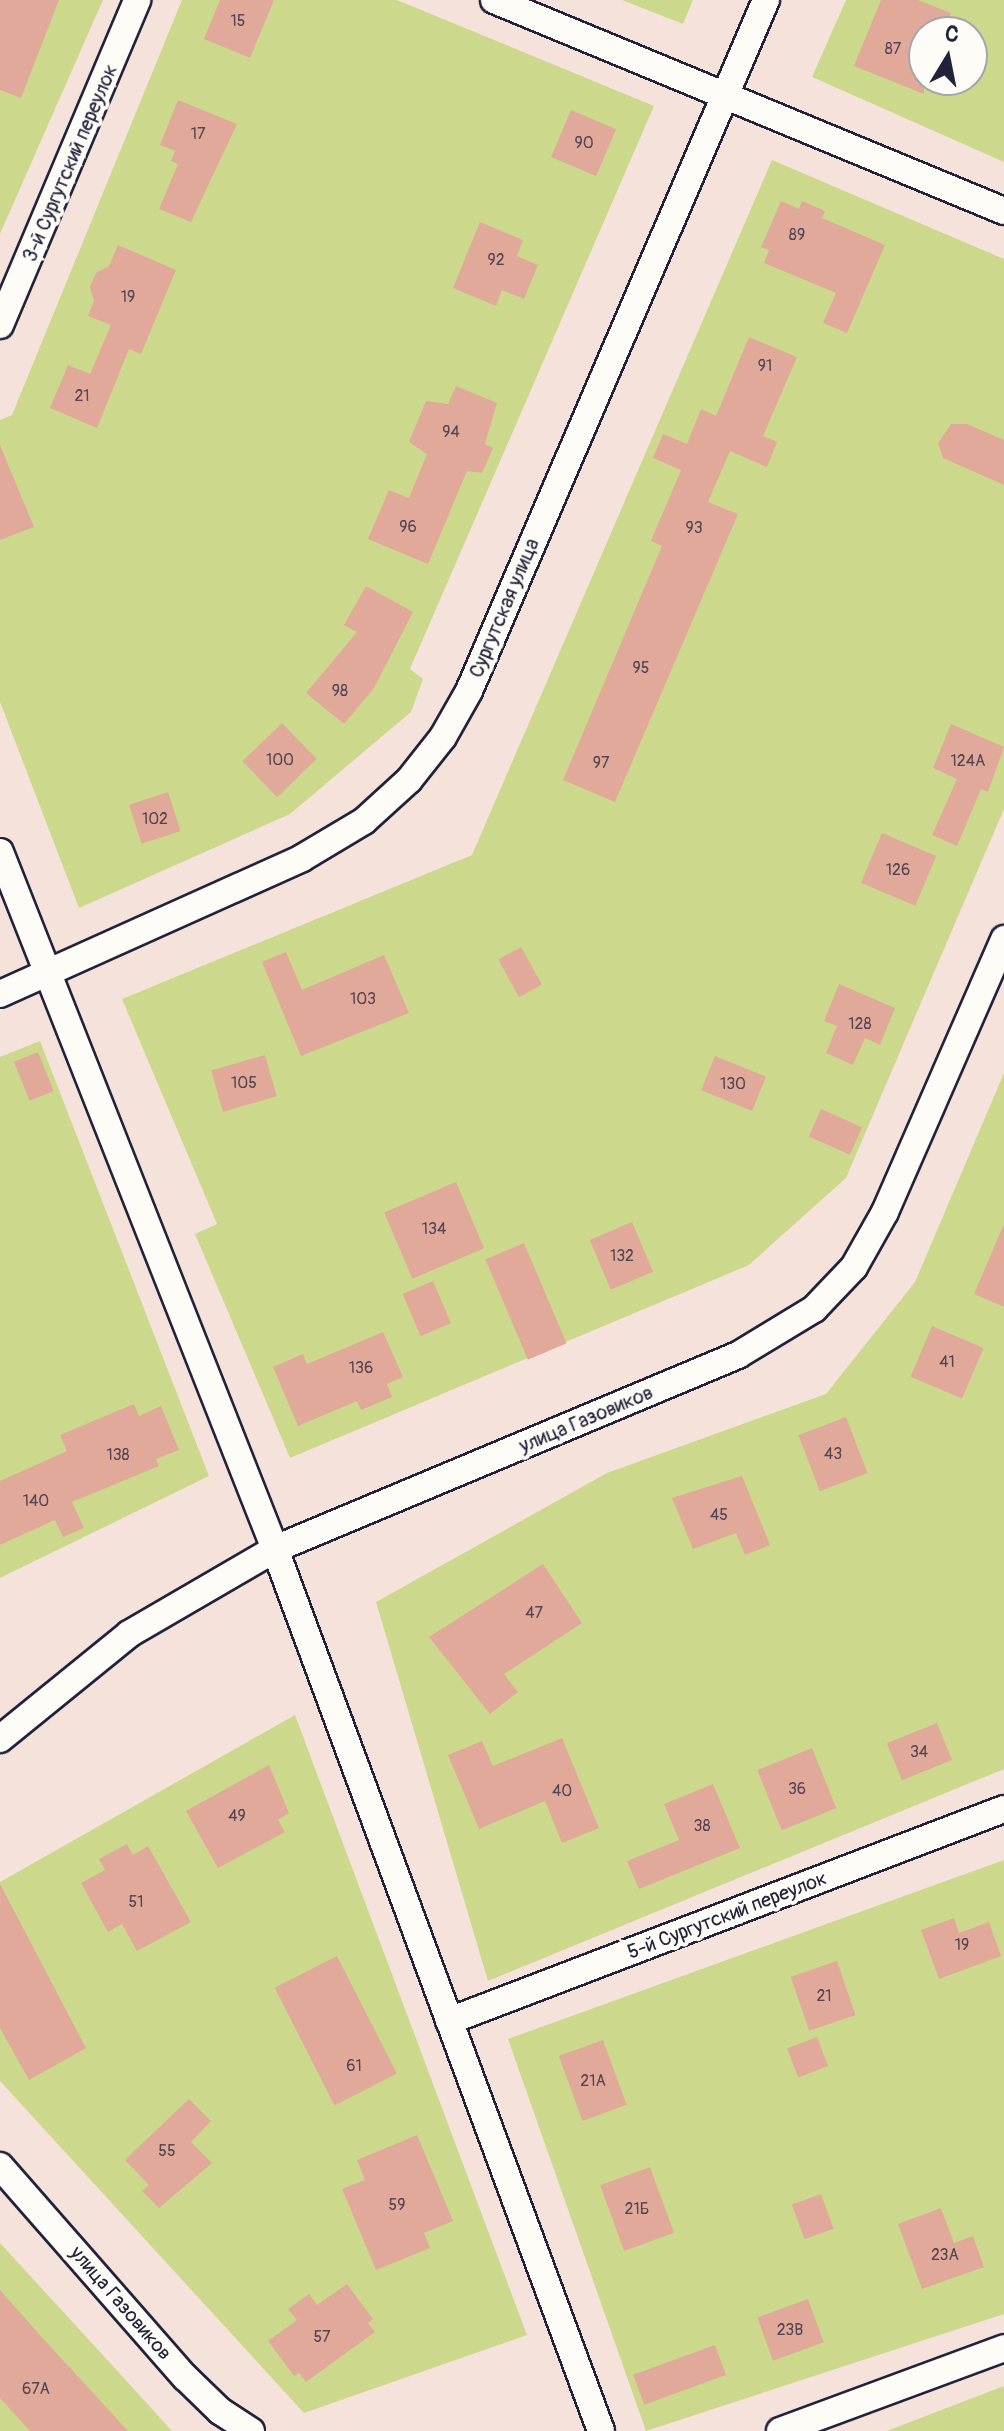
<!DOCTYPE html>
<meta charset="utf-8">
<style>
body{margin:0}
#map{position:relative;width:1004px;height:2431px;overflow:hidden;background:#f5e3db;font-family:Pangolin,sans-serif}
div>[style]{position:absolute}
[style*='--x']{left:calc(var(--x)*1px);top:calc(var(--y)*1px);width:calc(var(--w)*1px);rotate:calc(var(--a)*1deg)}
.green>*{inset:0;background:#ccd98d}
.building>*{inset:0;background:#e1a999;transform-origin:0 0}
.roads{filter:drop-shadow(2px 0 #22223b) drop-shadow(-2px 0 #22223b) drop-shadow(0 2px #22223b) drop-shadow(0 -2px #22223b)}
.street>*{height:26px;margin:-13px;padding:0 13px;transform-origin:13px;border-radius:13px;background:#fdfcf7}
span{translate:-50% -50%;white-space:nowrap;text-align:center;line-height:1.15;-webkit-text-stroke:8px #fdfcf7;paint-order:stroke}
.number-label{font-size:16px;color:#524452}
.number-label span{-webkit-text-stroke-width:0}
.street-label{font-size:20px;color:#22223b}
.north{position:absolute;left:908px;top:16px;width:80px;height:80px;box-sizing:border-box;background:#fdfcf7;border:2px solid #a5a5ac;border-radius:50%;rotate:10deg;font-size:22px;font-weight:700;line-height:32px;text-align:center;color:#22223b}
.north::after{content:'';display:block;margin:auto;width:28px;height:36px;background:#22223b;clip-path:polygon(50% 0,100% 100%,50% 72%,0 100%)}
</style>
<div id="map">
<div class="green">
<i style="clip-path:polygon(0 0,103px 0,0 234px)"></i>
<i style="clip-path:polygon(182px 0,397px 0,654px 106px,410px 669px,423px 679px,411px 712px,290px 814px,79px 908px,0 702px,0 420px,12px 415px)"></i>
<i style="clip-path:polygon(622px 0,693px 0,683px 24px)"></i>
<i style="clip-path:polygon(evenodd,846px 0,1004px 0,1004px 162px,812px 77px,846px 0,924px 32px,972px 32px,972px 80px,924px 80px,924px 32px)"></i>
<i style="clip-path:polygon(772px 160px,1004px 259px,1004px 809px,846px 1178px,749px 1265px,290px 1458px,195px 1234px,217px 1224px,122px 999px,472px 855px)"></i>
<i style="clip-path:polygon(40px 1041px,209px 1476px,0 1578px,0 1057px)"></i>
<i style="clip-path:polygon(1004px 1073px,1004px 1769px,488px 1981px,376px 1602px,607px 1473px,826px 1394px,915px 1282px)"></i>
<i style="clip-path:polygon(295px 1715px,527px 2335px,304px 2413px,0 2081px,0 1882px)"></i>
<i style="clip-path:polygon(1004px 1860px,1004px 2314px,646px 2431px,508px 2039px)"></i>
<i style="clip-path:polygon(0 2243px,112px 2365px,172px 2431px,0 2431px)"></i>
<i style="clip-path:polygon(1004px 2386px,1004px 2431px,887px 2431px,923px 2417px)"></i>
</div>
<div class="building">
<i style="clip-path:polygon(0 0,59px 0,21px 98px,0 90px)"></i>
<i style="clip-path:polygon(220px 0,274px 0,250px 58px,204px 39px)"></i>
<i style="clip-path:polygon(881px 0,918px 0,951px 13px,944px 32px,924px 32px,924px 94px,854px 66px)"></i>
<i style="clip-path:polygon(178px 100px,237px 124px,191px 222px,159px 209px,178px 164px,171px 161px,175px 151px,160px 145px)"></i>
<i style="left:571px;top:110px;width:49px;height:51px;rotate:23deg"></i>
<i style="clip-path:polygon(781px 201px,799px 209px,802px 201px,825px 211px,822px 218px,885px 245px,847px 333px,823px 323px,836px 293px,764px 263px,769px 250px,761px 247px)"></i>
<i style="clip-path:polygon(480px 222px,523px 240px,517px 256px,538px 265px,524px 299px,502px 290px,496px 306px,453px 288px)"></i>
<i style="clip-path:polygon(118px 245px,176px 270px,141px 354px,129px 349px,97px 428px,50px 408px,68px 365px,90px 374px,111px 325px,88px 316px,94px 301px,90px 287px,96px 273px,109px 266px)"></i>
<i style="clip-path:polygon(749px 337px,797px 357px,763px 436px,777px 442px,767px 467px,730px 451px,708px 502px,738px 514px,615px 802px,563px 780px,662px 546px,651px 541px,681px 470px,653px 458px,663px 434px,687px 444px,701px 409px,716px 416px)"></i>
<i style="clip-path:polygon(456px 386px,497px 403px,485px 444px,493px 448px,482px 473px,467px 471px,428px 564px,368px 539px,389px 490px,409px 498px,427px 454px,409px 442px,426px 401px,448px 404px)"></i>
<i style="clip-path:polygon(951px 424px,967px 424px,1004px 440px,1004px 485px,943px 458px,938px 443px)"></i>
<i style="clip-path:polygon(0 445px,34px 527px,0 540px)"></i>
<i style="clip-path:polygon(366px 586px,413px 612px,374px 688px,344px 724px,306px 693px,357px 632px,344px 625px)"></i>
<i style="left:282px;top:723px;width:50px;height:55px;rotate:46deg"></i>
<i style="clip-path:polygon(951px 724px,1004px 747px,988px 792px,981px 789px,957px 846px,932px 835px,957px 779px,933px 768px)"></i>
<i style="left:168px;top:792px;width:41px;height:41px;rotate:72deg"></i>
<i style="left:882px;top:833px;width:59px;height:54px;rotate:23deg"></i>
<i style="left:521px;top:947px;width:43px;height:26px;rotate:61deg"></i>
<i style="clip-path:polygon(286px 952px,302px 990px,384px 955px,409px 1013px,301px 1056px,262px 962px)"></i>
<i style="clip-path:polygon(839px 984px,895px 1008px,880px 1045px,865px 1038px,853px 1065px,826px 1053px,837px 1026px,824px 1021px)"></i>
<i style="left:38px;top:1052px;width:42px;height:26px;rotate:68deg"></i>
<i style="left:265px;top:1055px;width:43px;height:56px;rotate:74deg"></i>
<i style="left:715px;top:1056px;width:55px;height:37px;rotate:22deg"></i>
<i style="left:821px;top:1109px;width:45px;height:30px;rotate:24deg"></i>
<i style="left:456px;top:1182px;width:72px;height:78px;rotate:67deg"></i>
<i style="left:632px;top:1222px;width:54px;height:46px;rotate:67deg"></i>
<i style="clip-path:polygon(1004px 1224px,1004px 1307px,974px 1294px)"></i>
<i style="left:524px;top:1243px;width:109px;height:42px;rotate:67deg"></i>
<i style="left:433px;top:1281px;width:46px;height:33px;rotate:67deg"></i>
<i style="left:932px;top:1326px;width:56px;height:55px;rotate:23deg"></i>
<i style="clip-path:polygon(383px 1332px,403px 1377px,387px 1384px,392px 1397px,361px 1410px,357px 1401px,298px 1426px,273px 1367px,303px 1354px,307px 1364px)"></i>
<i style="clip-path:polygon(134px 1404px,139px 1416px,161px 1406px,179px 1450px,156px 1459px,159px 1466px,72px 1502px,84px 1528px,63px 1537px,55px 1520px,0 1545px,0 1481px,67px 1451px,60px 1435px)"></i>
<i style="left:846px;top:1417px;width:60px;height:51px;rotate:69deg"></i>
<i style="clip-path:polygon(742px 1476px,770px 1545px,745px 1555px,736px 1533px,693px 1549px,672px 1498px)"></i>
<i style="clip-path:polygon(543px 1564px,582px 1623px,504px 1674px,518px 1692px,490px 1714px,429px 1637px)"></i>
<i style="left:937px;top:1723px;width:40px;height:54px;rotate:68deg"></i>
<i style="clip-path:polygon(562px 1738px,599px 1828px,562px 1843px,545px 1801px,479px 1829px,448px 1755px,482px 1741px,493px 1766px)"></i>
<i style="left:812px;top:1748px;width:65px;height:59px;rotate:68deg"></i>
<i style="clip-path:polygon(269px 1765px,289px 1813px,278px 1820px,285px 1832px,218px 1868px,186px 1811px)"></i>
<i style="clip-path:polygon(713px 1784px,740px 1848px,639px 1889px,627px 1861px,679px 1840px,664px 1804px)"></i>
<i style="clip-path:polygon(127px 1844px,133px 1855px,148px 1846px,191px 1922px,137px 1951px,122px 1924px,108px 1932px,81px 1883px,105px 1870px,99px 1859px)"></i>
<i style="clip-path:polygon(0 1884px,86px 2048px,29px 2080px,0 2028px)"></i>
<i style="clip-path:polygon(954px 1918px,959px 1933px,989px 1922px,1001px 1956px,939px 1979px,921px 1930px)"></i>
<i style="left:337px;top:1956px;width:132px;height:70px;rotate:63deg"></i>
<i style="left:837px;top:1961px;width:57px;height:49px;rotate:71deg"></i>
<i style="left:817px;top:2037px;width:31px;height:32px;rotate:69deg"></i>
<i style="left:603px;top:2040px;width:69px;height:47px;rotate:70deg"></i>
<i style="clip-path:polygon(189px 2099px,211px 2121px,191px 2142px,212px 2163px,159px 2208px,142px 2191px,149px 2185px,125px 2160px)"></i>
<i style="clip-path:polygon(417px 2135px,453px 2221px,424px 2233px,430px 2248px,376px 2270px,342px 2189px,365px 2180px,357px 2160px)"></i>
<i style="left:650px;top:2167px;width:70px;height:53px;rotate:70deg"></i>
<i style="left:821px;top:2194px;width:37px;height:31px;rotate:70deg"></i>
<i style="clip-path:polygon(941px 2208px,954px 2243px,973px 2236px,984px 2267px,922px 2289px,898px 2224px)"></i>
<i style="clip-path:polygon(347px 2284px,373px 2319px,368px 2323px,375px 2332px,306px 2382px,299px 2373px,294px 2376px,268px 2341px,297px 2320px,288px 2309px,309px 2294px,317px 2305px)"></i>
<i style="clip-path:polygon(0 2290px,39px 2334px,128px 2431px,30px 2431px,0 2398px)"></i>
<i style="left:808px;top:2299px;width:46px;height:54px;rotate:70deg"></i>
<i style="left:715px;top:2345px;width:32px;height:87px;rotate:70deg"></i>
</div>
<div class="roads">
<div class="street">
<i style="--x:494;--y:0;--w:552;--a:22.48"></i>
<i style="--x:0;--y:325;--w:353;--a:-67.1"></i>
<i style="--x:0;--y:852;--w:749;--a:68.47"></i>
<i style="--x:275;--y:1549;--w:940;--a:69.71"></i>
<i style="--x:0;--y:994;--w:331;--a:-24.2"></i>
<i style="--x:302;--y:858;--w:72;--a:-30.8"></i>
<i style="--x:364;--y:821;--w:61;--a:-42.3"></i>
<i style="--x:409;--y:780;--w:55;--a:-51.7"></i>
<i style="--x:443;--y:737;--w:53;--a:-60.5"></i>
<i style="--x:469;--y:691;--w:752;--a:-66.74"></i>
<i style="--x:0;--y:1739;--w:166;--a:-39.1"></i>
<i style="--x:129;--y:1634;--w:169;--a:-30.2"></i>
<i style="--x:275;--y:1549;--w:502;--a:-22.73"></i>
<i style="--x:738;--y:1355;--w:89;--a:-31.2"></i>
<i style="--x:814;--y:1309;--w:58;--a:-46.4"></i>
<i style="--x:854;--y:1267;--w:63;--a:-60.6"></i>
<i style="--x:885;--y:1212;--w:298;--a:-66.4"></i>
<i style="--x:449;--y:2021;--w:594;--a:-20.91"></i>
<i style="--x:0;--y:2166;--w:281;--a:48.8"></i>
<i style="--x:185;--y:2377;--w:49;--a:44.2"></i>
<i style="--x:220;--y:2411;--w:37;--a:33"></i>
<i style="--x:780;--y:2431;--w:239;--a:-20.3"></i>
</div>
</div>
<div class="number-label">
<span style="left:238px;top:21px">15</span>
<span style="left:893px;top:49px">87</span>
<span style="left:198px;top:134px">17</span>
<span style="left:584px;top:143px">90</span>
<span style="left:797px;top:235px">89</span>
<span style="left:496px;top:260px">92</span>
<span style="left:128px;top:297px">19</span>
<span style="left:765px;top:366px">91</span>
<span style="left:82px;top:396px">21</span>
<span style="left:451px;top:432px">94</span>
<span style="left:408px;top:527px">96</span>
<span style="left:694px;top:528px">93</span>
<span style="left:641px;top:668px">95</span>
<span style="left:340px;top:691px">98</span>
<span style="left:280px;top:760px">100</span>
<span style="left:968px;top:761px">124А</span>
<span style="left:601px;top:763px">97</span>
<span style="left:155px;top:819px">102</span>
<span style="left:898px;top:870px">126</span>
<span style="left:363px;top:999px">103</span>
<span style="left:860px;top:1024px">128</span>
<span style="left:244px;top:1083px">105</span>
<span style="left:733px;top:1084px">130</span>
<span style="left:434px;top:1229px">134</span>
<span style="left:622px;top:1256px">132</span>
<span style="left:947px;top:1362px">41</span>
<span style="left:361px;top:1368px">136</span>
<span style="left:833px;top:1454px">43</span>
<span style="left:118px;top:1455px">138</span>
<span style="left:36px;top:1501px">140</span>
<span style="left:719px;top:1515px">45</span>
<span style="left:534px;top:1613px">47</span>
<span style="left:919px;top:1752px">34</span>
<span style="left:797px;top:1789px">36</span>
<span style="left:562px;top:1791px">40</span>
<span style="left:237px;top:1816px">49</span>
<span style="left:702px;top:1826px">38</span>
<span style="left:136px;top:1902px">51</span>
<span style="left:962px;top:1945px">19</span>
<span style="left:824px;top:1996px">21</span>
<span style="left:354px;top:2066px">61</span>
<span style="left:593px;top:2081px">21А</span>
<span style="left:167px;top:2151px">55</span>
<span style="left:397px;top:2205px">59</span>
<span style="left:637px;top:2209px">21Б</span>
<span style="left:945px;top:2255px">23А</span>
<span style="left:790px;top:2330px">23В</span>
<span style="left:322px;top:2337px">57</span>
<span style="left:36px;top:2389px">67А</span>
</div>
<div class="street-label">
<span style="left:70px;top:163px;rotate:-67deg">3-й Сургутский переулок</span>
<span style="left:504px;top:608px;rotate:-67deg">Сургутская улица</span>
<span style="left:586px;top:1419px;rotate:-23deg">улица Газовиков</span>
<span style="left:727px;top:1915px;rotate:-21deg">5-й Сургутский переулок</span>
<span style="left:121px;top:2303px;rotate:49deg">улица Газовиков</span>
</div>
<div class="north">С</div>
</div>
